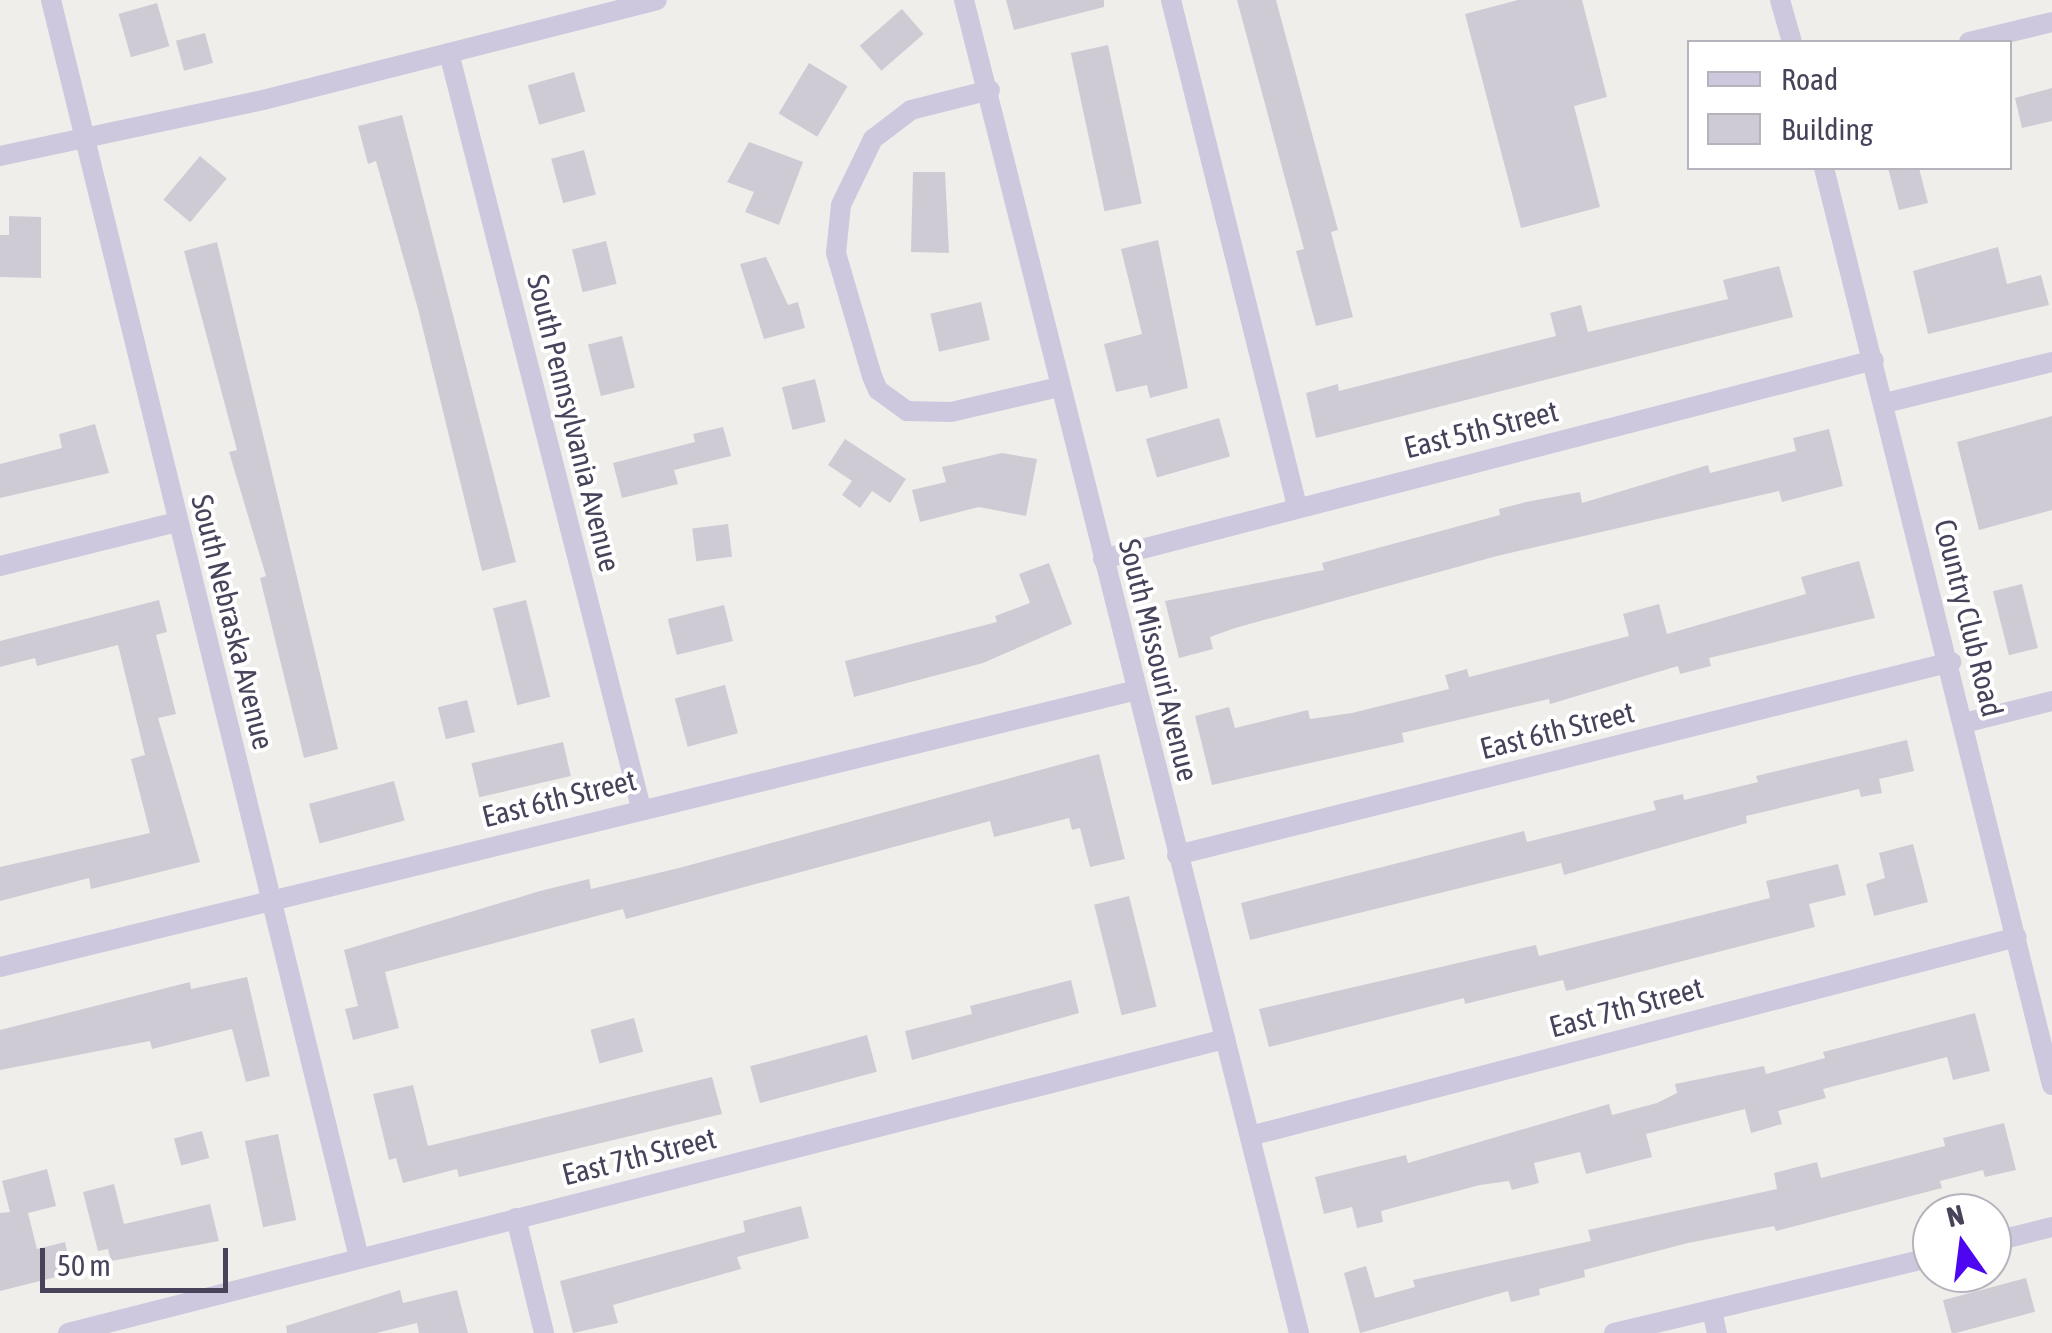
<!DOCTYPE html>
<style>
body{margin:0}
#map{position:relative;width:2052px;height:1333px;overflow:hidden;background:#efeeeb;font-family:"Asap Condensed",sans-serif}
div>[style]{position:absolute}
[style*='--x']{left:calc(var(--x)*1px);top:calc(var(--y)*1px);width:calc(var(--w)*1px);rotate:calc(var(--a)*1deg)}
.building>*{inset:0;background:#cfcbd5;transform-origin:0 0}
.street>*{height:20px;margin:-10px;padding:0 10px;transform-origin:10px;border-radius:10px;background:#cdc8de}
span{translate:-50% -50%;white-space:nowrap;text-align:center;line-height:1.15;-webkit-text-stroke:8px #fff;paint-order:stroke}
.street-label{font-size:30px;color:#48425b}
.legend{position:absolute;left:1687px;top:40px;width:325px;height:130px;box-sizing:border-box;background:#fff;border:2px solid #b6b3bd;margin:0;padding:12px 18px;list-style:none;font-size:30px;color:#48425b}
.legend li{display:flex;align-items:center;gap:20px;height:50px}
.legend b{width:50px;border:2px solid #b6b3bd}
.north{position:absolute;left:1912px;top:1193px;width:100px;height:100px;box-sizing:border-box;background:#fff;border:2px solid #b6b3bd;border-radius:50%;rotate:346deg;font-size:28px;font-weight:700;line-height:40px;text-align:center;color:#48425b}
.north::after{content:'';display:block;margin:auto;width:35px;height:45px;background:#4e05ef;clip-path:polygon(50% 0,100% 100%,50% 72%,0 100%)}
.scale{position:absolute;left:40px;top:1248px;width:188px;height:45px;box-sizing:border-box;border:5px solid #48425b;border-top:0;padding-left:12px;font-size:30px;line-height:35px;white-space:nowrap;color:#48425b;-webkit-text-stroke:8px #fff;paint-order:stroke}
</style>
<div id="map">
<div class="building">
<i style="clip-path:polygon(1006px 0,1104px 0,1104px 7px,1014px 30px)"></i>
<i style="clip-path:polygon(1237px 0,1276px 0,1338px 230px,1331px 232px,1353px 317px,1316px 326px,1296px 251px,1304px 249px)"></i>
<i style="clip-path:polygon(1518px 0,1582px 0,1607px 97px,1574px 106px,1600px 207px,1521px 228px,1465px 14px)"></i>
<i style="left:157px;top:3px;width:45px;height:40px;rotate:74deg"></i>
<i style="left:902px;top:9px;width:33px;height:56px;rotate:49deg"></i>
<i style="left:205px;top:33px;width:31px;height:30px;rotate:75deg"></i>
<i style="left:1108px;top:45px;width:162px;height:38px;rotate:78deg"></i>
<i style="left:809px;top:63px;width:45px;height:59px;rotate:31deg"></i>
<i style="left:574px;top:72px;width:41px;height:48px;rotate:74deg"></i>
<i style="clip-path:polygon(2052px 88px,2052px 121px,2022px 128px,2015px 98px)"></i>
<i style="clip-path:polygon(402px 115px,516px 562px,482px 571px,418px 309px,376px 161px,368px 164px,358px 126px)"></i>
<i style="clip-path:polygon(749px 142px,803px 162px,779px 225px,745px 212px,754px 192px,727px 182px)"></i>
<i style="left:584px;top:150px;width:46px;height:34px;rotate:75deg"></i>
<i style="left:200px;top:156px;width:35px;height:57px;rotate:40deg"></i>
<i style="clip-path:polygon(1888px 168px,1919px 168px,1928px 203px,1899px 210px)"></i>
<i style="clip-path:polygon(913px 172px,945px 172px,949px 253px,911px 252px)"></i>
<i style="clip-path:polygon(9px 216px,41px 217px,41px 278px,0 277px,0 235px,9px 235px)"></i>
<i style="clip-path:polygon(1158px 240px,1188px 388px,1150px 398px,1147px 385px,1116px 392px,1104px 344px,1142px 334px,1121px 249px)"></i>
<i style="left:606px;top:241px;width:44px;height:35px;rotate:76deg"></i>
<i style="clip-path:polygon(217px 242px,338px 749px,304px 758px,260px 578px,266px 576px,229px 452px,237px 450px,184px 251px)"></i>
<i style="clip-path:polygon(1998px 247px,2007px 284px,2041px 275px,2049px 305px,1928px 334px,1913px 271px)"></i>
<i style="clip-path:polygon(766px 257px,788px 305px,798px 302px,805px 328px,764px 339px,740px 264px)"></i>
<i style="clip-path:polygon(1779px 266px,1793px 317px,1316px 438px,1306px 393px,1338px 384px,1339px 391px,1556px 336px,1550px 313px,1581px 305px,1588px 332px,1728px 299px,1723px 280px)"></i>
<i style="left:981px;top:302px;width:39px;height:52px;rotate:77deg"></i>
<i style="left:622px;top:336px;width:53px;height:35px;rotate:76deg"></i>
<i style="left:815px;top:379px;width:44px;height:34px;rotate:76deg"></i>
<i style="clip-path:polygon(2052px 416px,2052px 510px,1979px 530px,1957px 442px)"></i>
<i style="left:1219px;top:418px;width:40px;height:76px;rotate:74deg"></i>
<i style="clip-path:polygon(95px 424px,109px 473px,0 498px,0 464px,62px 448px,59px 434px)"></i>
<i style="clip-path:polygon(723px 427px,731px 456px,674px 470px,678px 484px,622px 498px,613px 463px,695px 442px,693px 434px)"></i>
<i style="clip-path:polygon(1829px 429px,1843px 486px,1782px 502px,1779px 491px,1497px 556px,1235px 628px,1210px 637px,1213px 649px,1179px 658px,1165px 601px,1324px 570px,1322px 563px,1500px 515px,1499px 509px,1526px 502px,1580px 492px,1582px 503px,1708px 465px,1710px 473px,1796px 451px,1793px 438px)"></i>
<i style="clip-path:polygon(845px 439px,906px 479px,890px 503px,872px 491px,860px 508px,842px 495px,852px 481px,828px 465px)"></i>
<i style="clip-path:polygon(1002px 453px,1037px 459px,1026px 516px,979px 507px,920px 522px,912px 490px,946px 482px,942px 467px)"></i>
<i style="left:728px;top:524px;width:33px;height:36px;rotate:83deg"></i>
<i style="clip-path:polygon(1859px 561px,1875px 618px,1709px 658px,1711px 666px,1680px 674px,1678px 666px,1550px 704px,1549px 699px,1402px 733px,1404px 742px,1212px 785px,1195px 716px,1229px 707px,1235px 728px,1308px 710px,1310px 719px,1352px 713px,1449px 689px,1445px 675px,1467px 669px,1469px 677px,1629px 636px,1623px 614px,1659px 604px,1667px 634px,1806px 594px,1801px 577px)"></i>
<i style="clip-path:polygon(1049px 563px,1072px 624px,983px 663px,854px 697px,845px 661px,997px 622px,995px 616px,1030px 603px,1019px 574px)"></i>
<i style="left:2022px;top:584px;width:66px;height:30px;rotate:76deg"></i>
<i style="clip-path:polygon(159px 600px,167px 632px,156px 635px,176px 714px,158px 718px,200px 862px,91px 889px,89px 878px,0 901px,0 867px,150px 833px,131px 759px,145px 755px,118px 645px,37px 666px,35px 658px,0 667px,0 641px)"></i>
<i style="left:526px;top:600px;width:100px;height:34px;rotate:76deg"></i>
<i style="left:724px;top:605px;width:37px;height:58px;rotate:76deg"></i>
<i style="left:725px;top:685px;width:50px;height:52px;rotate:75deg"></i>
<i style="left:467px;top:700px;width:33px;height:30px;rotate:76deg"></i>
<i style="clip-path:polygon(1907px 740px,1914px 771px,1879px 779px,1882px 793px,1861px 797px,1859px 789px,1746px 816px,1747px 823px,1564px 875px,1561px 863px,1250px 940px,1241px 903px,1524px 831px,1527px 842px,1656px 810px,1653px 801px,1683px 794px,1684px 800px,1758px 782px,1756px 776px)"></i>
<i style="left:563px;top:742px;width:35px;height:94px;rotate:77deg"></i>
<i style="clip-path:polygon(1099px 754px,1125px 859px,1090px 867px,1080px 828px,1072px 830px,1069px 818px,994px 837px,990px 821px,626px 919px,623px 909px,385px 972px,399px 1028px,353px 1040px,345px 1009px,358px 1006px,344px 950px,540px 891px,589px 879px,591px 889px,679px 868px)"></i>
<i style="left:394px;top:781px;width:41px;height:88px;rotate:75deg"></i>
<i style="clip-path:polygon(1913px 844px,1928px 902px,1874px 916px,1866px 884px,1885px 878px,1879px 853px)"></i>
<i style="clip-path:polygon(1838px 864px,1846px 895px,1809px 904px,1815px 927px,1566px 991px,1563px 980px,1465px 1004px,1464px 998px,1269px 1047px,1259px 1009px,1536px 945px,1539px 956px,1770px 898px,1766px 881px)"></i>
<i style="left:1129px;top:896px;width:114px;height:36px;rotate:76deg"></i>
<i style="clip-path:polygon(247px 977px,270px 1076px,246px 1082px,232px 1029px,152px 1049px,150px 1041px,0 1070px,0 1030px,190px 982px,191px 989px)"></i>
<i style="clip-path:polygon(1071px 980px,1079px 1013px,912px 1060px,905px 1031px,972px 1014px,970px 1006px)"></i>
<i style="clip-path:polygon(1975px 1013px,1990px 1071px,1953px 1080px,1947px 1057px,1823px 1089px,1826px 1098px,1778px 1111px,1782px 1124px,1751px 1133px,1745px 1109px,1646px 1134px,1652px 1157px,1586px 1174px,1580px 1152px,1534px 1163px,1539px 1183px,1512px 1190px,1509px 1181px,1480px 1185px,1381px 1211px,1383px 1222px,1357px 1228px,1352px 1207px,1324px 1214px,1315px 1177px,1406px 1155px,1408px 1163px,1609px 1104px,1612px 1115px,1657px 1103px,1677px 1093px,1675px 1084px,1764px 1066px,1766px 1074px,1825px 1058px,1823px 1052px)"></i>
<i style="left:634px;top:1018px;width:35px;height:45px;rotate:75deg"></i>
<i style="left:867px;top:1035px;width:38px;height:121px;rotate:75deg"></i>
<i style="clip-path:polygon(712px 1077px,722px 1114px,459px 1177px,457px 1169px,403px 1183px,396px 1158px,389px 1160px,373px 1094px,413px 1085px,428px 1146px)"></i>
<i style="clip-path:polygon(2004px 1123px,2016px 1170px,1985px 1177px,1983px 1170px,1940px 1181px,1942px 1188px,1776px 1231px,1774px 1226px,1688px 1243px,1584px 1270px,1585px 1277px,1539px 1289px,1540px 1295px,1511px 1302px,1508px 1291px,1360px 1333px,1344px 1273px,1366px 1266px,1375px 1298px,1415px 1287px,1413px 1280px,1591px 1241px,1588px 1230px,1777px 1189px,1774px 1173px,1817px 1162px,1821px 1178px,1945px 1146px,1943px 1138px)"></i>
<i style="left:202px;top:1131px;width:28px;height:29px;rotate:75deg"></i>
<i style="left:278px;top:1134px;width:88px;height:34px;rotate:78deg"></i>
<i style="clip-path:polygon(47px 1169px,56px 1206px,28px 1213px,37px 1249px,65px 1242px,72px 1273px,0 1291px,0 1213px,10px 1212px,2px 1181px)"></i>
<i style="clip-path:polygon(114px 1184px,124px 1224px,210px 1204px,219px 1241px,111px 1261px,108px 1249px,98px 1251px,83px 1192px)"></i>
<i style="clip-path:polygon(801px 1206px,809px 1238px,737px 1257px,741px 1269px,613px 1305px,618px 1323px,573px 1333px,560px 1281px,745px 1232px,743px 1221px)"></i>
<i style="left:2026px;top:1278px;width:35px;height:86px;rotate:75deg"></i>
<i style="clip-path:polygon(400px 1290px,403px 1303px,457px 1290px,468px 1333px,419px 1333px,417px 1323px,376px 1333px,287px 1333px,286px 1326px)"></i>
</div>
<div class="street">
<i style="--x:51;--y:0;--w:1295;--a:76.24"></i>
<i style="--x:964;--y:0;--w:1374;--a:75.89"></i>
<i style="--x:1171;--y:0;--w:521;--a:76.02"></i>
<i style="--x:1780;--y:0;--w:44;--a:74.1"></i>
<i style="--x:1969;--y:42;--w:85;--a:-13.5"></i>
<i style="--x:449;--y:53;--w:779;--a:75.73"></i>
<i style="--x:990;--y:90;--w:81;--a:165.8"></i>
<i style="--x:911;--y:110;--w:48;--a:142.7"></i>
<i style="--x:873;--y:139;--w:73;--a:115.9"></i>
<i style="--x:841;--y:205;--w:48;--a:95.9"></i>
<i style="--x:836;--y:253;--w:128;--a:73.7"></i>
<i style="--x:872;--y:376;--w:15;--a:67"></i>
<i style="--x:878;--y:390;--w:36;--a:36"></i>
<i style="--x:907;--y:411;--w:44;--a:1.3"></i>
<i style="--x:951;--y:412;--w:111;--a:-13"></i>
<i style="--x:0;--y:156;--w:269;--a:-12"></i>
<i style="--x:263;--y:100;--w:406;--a:-14.2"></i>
<i style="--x:1824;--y:168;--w:945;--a:76.04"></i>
<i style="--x:1885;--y:403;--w:172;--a:-13.8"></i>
<i style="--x:1103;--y:559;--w:796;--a:-14.47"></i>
<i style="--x:0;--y:566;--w:181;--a:-14"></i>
<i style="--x:1964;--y:723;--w:91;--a:-14"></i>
<i style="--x:1177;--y:855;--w:798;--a:-14"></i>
<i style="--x:0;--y:967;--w:1166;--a:-13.69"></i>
<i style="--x:1250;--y:1136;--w:792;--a:-14.54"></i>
<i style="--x:516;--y:1218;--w:118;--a:76.3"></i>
<i style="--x:1992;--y:1242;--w:62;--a:-14"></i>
<i style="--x:1712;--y:1310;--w:24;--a:78"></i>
<i style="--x:68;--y:1333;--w:1194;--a:-14.26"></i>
<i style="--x:1614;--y:1333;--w:327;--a:-13.4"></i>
</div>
<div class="street-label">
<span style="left:574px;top:423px;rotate:76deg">South Pennsylvania Avenue</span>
<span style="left:1481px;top:429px;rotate:-14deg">East 5th Street</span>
<span style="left:1969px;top:618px;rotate:76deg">Country Club Road</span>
<span style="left:233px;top:622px;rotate:76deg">South Nebraska Avenue</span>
<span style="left:1159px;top:660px;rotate:76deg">South Missouri Avenue</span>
<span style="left:1557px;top:730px;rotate:-14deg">East 6th Street</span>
<span style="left:559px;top:798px;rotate:-14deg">East 6th Street</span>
<span style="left:1626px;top:1007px;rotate:-15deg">East 7th Street</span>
<span style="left:639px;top:1156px;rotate:-14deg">East 7th Street</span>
</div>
<ul class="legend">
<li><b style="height:12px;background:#cdc8de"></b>Road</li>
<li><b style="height:28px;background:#cfcbd5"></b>Building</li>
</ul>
<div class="north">N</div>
<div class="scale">50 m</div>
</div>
